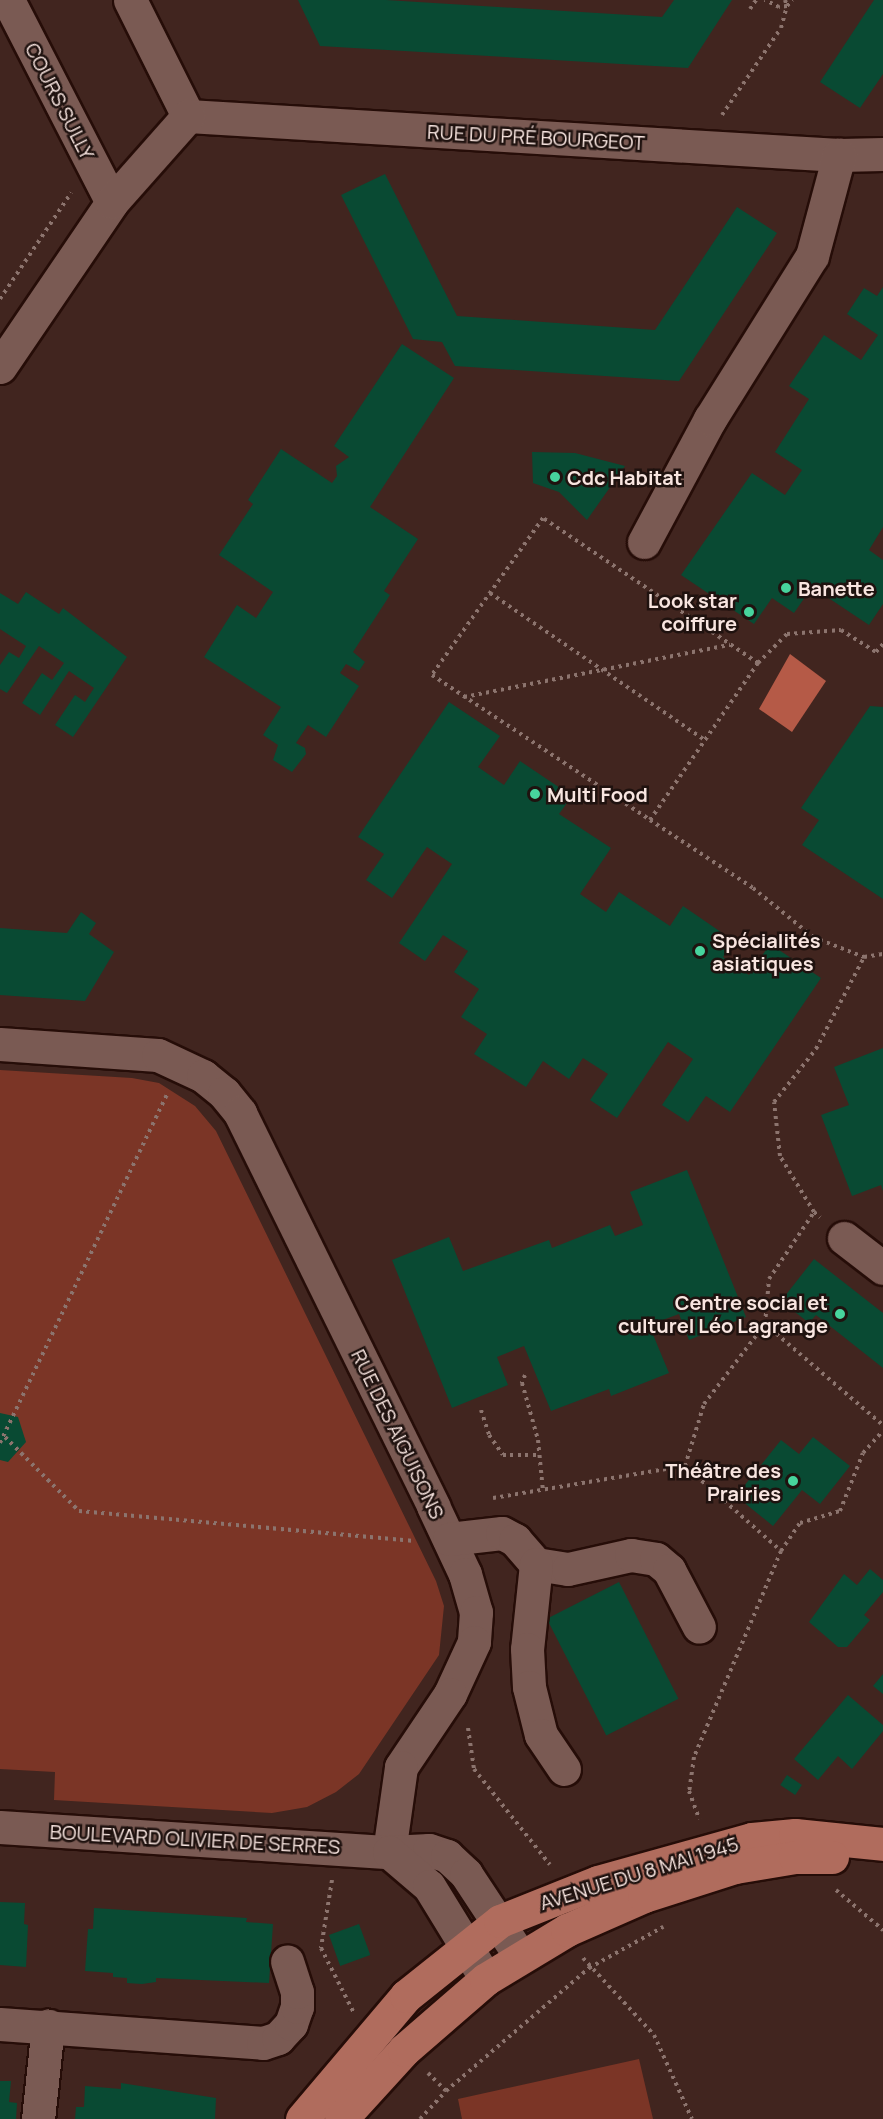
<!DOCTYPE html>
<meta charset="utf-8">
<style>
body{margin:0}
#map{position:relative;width:883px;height:2119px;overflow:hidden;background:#41251f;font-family:Manrope,sans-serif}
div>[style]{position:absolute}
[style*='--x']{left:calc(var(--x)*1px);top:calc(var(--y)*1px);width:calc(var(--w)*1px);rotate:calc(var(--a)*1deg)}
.green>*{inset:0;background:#7b3526}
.water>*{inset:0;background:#b55a47}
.building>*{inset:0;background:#094a33;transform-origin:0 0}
.path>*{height:4px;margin-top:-2px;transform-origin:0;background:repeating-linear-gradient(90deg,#8c746e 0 3px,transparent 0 7.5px)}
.roads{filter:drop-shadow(2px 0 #260d08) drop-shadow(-2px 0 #260d08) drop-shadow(0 2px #260d08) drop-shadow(0 -2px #260d08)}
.minor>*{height:33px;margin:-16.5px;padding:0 16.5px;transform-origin:16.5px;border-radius:16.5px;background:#7a5a53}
.major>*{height:33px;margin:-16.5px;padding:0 16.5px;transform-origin:16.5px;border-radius:16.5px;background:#b06c5d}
.dots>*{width:16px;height:16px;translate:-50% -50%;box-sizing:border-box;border:3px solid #1f120f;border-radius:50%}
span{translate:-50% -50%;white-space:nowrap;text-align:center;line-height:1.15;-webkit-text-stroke:5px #1f120f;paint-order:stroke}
.street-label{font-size:20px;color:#f8e5e0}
.poi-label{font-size:20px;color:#f8e5e0;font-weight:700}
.left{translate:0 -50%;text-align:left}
.right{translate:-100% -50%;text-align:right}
</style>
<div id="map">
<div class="green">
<i style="clip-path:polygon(0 1070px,132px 1078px,159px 1083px,195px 1106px,216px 1131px,436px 1581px,444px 1606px,439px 1655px,359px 1774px,336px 1792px,307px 1807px,272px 1813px,54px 1800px,55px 1772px,0 1769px)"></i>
<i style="clip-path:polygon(639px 2059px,653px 2119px,462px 2119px,458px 2099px)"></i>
</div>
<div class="water">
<i style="clip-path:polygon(790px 654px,826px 681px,792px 732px,759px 709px)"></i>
</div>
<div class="building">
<i style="clip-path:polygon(298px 0,386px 0,662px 17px,674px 0,732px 0,688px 68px,320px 46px)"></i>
<i style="clip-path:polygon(874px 0,883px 0,883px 74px,860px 108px,820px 82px)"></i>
<i style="clip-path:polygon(385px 174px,457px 316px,655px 330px,737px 207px,777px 233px,679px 381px,455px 366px,442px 342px,413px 339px,341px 195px)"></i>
<i style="clip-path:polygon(883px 287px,883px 527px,869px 550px,883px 560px,883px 604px,869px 625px,812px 587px,794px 613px,772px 598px,754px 624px,681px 575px,752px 473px,785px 495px,802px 470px,775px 452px,809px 399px,789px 386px,824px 335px,861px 360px,878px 335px,847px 314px,864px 288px,877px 296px)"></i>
<i style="clip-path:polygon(402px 344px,454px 378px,370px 507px,418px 539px,384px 591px,390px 595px,353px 652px,365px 662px,359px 671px,346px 664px,340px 673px,359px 686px,326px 737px,308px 725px,296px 743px,305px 748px,306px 754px,292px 772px,273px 760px,278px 745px,263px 735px,281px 707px,204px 657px,237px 605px,256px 618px,273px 592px,219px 555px,253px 504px,248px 500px,281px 449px,332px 483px,337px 476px,336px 466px,349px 457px,334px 446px)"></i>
<i style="clip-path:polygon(532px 452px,575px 453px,625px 466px,587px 520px,559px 492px,533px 483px)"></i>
<i style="clip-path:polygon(26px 592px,59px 614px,63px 608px,127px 657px,73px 737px,55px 725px,75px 695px,85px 702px,94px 688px,69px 671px,40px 715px,22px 703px,42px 673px,52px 680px,64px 663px,39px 646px,7px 693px,0 689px,0 665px,9px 652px,19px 658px,26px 646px,0 629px,0 593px,18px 604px)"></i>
<i style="clip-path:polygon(449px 702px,500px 736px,478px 767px,504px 785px,520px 761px,572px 796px,559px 814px,611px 848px,580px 894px,606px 912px,619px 892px,670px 926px,683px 906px,734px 941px,723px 957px,749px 975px,770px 944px,821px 978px,730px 1112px,706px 1096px,688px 1122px,662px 1105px,693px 1059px,668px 1042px,617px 1118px,590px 1100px,608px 1074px,583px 1058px,569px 1079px,543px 1061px,526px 1087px,474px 1054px,487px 1034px,461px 1017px,479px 989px,454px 972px,468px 951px,443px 935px,425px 961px,399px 943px,452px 864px,427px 847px,392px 898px,366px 880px,384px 854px,358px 837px)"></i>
<i style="clip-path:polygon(870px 706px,883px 707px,883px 899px,802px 845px,819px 820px,801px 808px)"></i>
<i style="clip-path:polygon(81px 912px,96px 923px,89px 934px,114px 952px,85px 1001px,0 995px,0 928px,67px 933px)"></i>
<i style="clip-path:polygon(883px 1048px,883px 1191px,881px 1185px,852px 1196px,821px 1115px,849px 1105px,834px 1067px)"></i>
<i style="clip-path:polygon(687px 1170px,746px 1317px,689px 1340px,679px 1314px,649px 1325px,669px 1373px,611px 1396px,609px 1389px,551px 1411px,524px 1346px,497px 1357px,508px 1385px,452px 1408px,392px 1260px,449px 1237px,463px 1271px,549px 1240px,552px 1248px,610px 1225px,615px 1236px,643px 1225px,630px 1192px)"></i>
<i style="clip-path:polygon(814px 1259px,883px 1313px,883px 1368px,816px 1315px,809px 1323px,781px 1301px)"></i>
<i style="clip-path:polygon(0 1413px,18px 1417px,26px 1442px,8px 1462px,0 1460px)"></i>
<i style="clip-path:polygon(813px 1437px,850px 1466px,820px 1504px,802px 1490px,773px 1526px,736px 1496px,781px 1440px,799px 1454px)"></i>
<i style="clip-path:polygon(870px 1569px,883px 1580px,883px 1592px,864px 1615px,870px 1620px,847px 1647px,838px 1647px,809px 1622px,844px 1574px,857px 1585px)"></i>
<i style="left:619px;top:1582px;width:131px;height:81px;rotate:63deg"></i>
<i style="clip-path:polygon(883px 1674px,883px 1694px,873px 1686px)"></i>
<i style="clip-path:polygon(848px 1695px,883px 1725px,883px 1731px,852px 1769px,838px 1756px,818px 1780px,794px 1759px)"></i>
<i style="left:787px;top:1775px;width:18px;height:12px;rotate:34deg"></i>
<i style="clip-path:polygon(0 1902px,25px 1903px,24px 1924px,28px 1925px,26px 1967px,0 1965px)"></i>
<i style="clip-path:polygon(94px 1908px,247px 1918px,246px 1922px,273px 1924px,269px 1983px,156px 1978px,156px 1982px,142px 1984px,127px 1983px,127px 1978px,113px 1977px,113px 1973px,85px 1971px,88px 1929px,93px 1929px)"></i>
<i style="left:359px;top:1924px;width:33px;height:32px;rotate:70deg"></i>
<i style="clip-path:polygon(0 2081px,11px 2081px,9px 2102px,17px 2103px,16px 2119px,0 2119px)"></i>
<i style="clip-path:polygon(121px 2083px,216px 2098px,215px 2119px,75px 2119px,76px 2107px,84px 2107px,85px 2086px,121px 2089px)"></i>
</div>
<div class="path">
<i style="--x:785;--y:0;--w:6;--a:72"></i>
<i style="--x:787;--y:6;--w:8;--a:-50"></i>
<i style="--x:750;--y:9;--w:11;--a:-56"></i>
<i style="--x:722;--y:115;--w:105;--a:-55.9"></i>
<i style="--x:781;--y:28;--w:23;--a:-75"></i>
<i style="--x:787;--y:6;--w:8;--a:173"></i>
<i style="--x:779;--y:7;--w:16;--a:-153"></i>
<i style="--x:0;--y:299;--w:128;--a:-56.2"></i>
<i style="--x:490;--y:593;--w:260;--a:34.4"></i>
<i style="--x:758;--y:663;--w:259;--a:-146"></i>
<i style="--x:543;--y:518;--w:192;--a:125.3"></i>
<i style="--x:432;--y:675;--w:262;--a:33.6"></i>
<i style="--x:650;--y:820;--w:191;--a:-55.5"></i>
<i style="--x:758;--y:663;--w:41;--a:-45"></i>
<i style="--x:787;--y:634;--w:54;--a:-4.2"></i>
<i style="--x:841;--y:630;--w:41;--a:32.2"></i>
<i style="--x:876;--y:652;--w:11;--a:-49"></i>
<i style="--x:464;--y:697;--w:271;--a:-11.1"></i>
<i style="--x:650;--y:820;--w:123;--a:33.4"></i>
<i style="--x:753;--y:888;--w:77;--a:39.2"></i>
<i style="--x:813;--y:937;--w:55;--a:21.4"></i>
<i style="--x:864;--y:957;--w:19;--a:-9"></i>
<i style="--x:814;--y:1212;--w:66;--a:-121.3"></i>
<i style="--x:780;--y:1156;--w:54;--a:-96.3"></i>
<i style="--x:774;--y:1102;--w:68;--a:-51.6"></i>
<i style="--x:816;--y:1049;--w:104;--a:-62.4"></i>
<i style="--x:765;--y:1324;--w:155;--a:40.6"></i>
<i style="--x:525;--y:1375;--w:9;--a:111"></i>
<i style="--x:522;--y:1383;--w:59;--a:74.3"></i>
<i style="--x:538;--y:1440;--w:51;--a:84.4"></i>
<i style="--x:481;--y:1410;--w:26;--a:72"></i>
<i style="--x:489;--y:1435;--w:24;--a:55"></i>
<i style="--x:503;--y:1455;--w:36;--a:0"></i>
<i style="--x:5;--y:1437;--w:105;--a:45"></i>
<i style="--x:79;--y:1511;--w:334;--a:5.1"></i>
<i style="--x:0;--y:1443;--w:386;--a:-64.4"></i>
<i style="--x:685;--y:1466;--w:128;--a:41.5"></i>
<i style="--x:781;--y:1551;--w:224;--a:112.9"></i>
<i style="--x:694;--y:1757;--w:34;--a:98"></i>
<i style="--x:689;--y:1791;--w:30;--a:70"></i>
<i style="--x:493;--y:1498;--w:195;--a:-9.5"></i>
<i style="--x:685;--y:1466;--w:65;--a:-73"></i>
<i style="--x:704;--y:1404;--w:101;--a:-52.7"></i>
<i style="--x:765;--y:1324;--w:45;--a:-84.9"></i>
<i style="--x:769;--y:1279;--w:81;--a:-56.1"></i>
<i style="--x:814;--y:1212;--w:8;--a:40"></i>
<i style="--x:781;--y:1551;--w:34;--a:-56"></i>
<i style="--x:800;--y:1523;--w:42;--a:-16.7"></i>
<i style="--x:840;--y:1511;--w:62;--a:-68.4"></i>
<i style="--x:863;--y:1453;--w:30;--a:-48"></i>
<i style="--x:468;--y:1728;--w:41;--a:81.7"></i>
<i style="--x:474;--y:1769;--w:122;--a:51.6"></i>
<i style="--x:332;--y:1880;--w:69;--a:99.2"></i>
<i style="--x:321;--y:1948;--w:71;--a:63.1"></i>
<i style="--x:836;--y:1890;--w:62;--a:40.4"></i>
<i style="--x:583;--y:1958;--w:105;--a:47.3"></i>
<i style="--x:654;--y:2035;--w:92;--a:65.7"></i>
<i style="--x:428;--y:2073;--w:25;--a:45"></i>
<i style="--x:420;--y:2119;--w:38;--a:-47"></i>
<i style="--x:446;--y:2091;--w:189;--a:-40.7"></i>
<i style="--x:589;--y:1968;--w:85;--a:-29"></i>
</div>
<div class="roads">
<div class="minor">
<i style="--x:8;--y:0;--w:227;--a:62.8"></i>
<i style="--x:130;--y:0;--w:130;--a:63.4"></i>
<i style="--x:188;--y:116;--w:652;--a:3.43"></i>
<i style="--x:839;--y:155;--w:44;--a:-1.3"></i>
<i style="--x:0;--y:367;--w:199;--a:-55.8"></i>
<i style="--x:112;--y:202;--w:115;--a:-48.5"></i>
<i style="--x:644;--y:542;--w:140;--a:-61.8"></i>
<i style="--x:710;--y:419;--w:192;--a:-58"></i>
<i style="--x:812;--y:256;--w:105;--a:-75"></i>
<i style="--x:0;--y:1044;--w:158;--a:4"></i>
<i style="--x:158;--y:1055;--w:50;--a:25"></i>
<i style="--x:203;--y:1076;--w:27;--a:39"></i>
<i style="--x:224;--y:1093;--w:26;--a:51"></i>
<i style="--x:240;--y:1113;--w:438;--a:63.8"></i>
<i style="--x:433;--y:1506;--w:75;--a:64.8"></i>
<i style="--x:465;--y:1574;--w:40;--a:74"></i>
<i style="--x:476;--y:1612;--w:30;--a:94"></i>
<i style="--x:474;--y:1642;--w:57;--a:114.8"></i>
<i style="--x:450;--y:1694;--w:88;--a:123.9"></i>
<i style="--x:401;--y:1767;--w:86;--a:98"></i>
<i style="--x:844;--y:1238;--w:49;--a:37.6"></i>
<i style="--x:449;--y:1539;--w:53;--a:-6.5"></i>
<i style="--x:502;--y:1533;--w:15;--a:28"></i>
<i style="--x:515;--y:1540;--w:32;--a:49"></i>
<i style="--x:536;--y:1564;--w:32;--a:9"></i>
<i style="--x:568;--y:1569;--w:65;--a:-12.5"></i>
<i style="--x:631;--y:1555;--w:25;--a:9"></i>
<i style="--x:656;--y:1559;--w:17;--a:40"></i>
<i style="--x:669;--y:1570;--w:64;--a:62.2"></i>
<i style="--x:536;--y:1564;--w:85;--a:96"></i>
<i style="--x:527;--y:1649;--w:38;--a:87"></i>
<i style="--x:529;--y:1687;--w:49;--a:76"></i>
<i style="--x:541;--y:1735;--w:41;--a:55.9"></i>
<i style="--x:0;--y:1827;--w:390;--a:3.7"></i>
<i style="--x:389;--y:1852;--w:40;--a:-2.9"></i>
<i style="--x:429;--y:1850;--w:19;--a:18"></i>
<i style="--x:447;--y:1856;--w:26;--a:43"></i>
<i style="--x:466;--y:1874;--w:98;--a:56.6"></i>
<i style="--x:389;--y:1852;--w:52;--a:40.4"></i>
<i style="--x:429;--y:1886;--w:109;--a:58.5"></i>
<i style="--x:0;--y:2024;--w:264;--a:4.1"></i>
<i style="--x:263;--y:2043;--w:16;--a:-18"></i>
<i style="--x:278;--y:2038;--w:19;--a:-47"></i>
<i style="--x:291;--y:2024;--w:18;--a:-71"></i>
<i style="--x:297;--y:2007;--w:15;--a:-90"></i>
<i style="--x:297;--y:1992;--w:32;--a:-108"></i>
<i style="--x:38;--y:2119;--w:94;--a:-83.9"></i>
</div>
<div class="major">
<i style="--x:302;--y:2119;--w:161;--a:-49.8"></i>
<i style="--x:406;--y:1996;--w:120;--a:-38.6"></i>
<i style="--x:500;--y:1921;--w:105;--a:-21.7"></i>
<i style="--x:598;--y:1882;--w:160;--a:-15.6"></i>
<i style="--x:752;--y:1839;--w:43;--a:-5.3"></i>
<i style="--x:795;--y:1835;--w:88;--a:5.8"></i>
<i style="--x:341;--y:2119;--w:93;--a:-47.6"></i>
<i style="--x:404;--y:2050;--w:108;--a:-40.9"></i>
<i style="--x:486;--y:1979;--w:95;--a:-31.2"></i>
<i style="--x:567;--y:1930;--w:84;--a:-23.8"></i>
<i style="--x:644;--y:1896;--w:96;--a:-17.7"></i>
<i style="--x:735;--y:1867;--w:61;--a:-9.5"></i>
<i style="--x:795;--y:1857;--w:37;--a:0"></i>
</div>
</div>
<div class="dots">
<i style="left:555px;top:477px;background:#47d49d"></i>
<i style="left:786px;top:588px;background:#47d49d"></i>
<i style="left:749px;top:612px;background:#47d49d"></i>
<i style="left:535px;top:794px;background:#47d49d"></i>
<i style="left:700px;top:951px;background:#47d49d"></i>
<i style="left:840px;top:1314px;background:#47d49d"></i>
<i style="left:793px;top:1481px;background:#47d49d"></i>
</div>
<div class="street-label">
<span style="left:60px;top:101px;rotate:63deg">COURS SULLY</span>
<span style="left:536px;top:137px;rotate:3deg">RUE DU PRÉ BOURGEOT</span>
<span style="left:398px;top:1434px;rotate:64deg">RUE DES AIGUISONS</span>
<span style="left:195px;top:1839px;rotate:3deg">BOULEVARD OLIVIER DE SERRES</span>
<span style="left:639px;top:1873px;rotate:-17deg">AVENUE DU 8 MAI 1945</span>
</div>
<div class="poi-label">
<span class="left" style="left:567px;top:477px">Cdc Habitat</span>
<span class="left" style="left:798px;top:588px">Banette</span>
<span class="right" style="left:737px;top:612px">Look star<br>coiffure</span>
<span class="left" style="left:547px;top:794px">Multi Food</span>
<span class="left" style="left:712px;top:952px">Spécialités<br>asiatiques</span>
<span class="right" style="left:828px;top:1314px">Centre social et<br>culturel Léo Lagrange</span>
<span class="right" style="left:781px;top:1482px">Théâtre des<br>Prairies</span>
</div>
</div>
